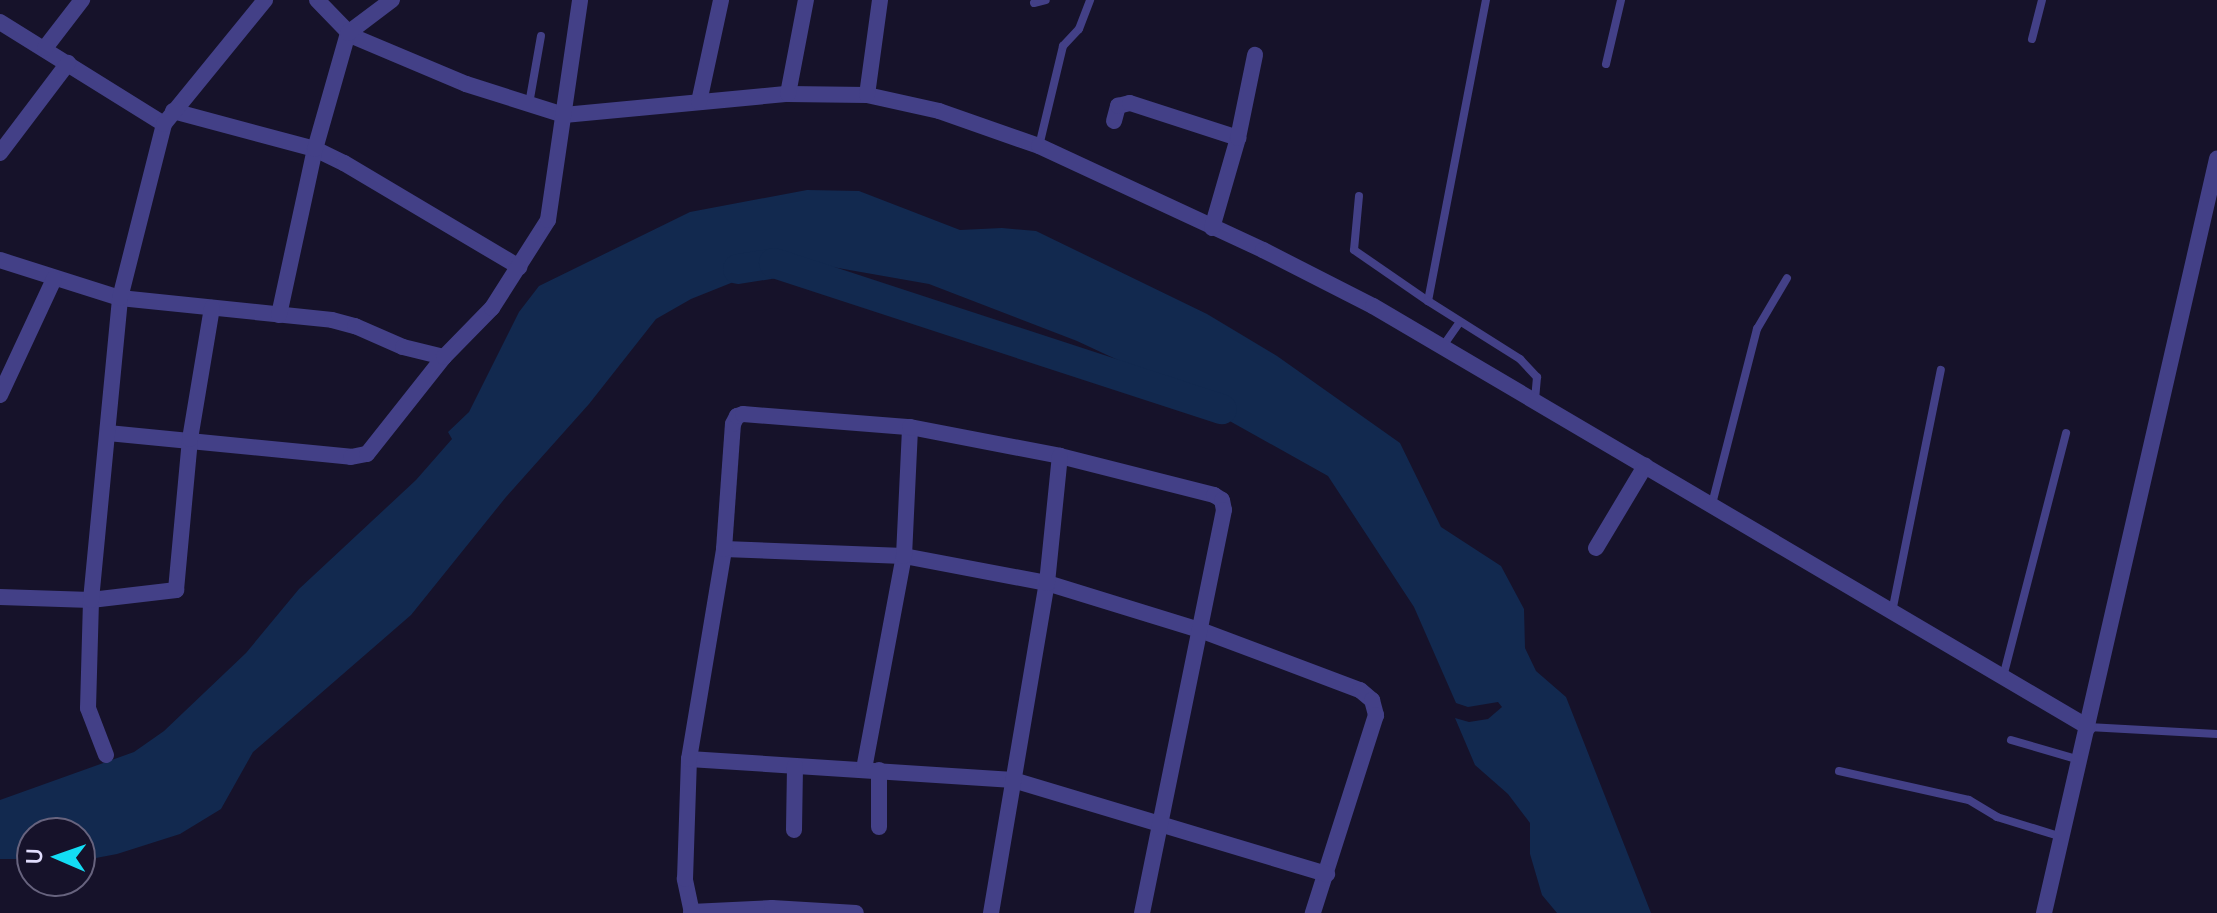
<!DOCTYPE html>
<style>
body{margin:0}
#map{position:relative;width:2217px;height:913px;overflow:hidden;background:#16122a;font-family:Manrope,sans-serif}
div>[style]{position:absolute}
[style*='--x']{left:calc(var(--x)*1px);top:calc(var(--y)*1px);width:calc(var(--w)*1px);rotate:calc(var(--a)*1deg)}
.water>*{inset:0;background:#12294f}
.river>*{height:30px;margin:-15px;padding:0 15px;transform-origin:15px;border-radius:15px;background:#12294f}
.service>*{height:8px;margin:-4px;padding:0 4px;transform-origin:4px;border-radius:4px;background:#434087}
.minor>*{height:16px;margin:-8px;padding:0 8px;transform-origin:8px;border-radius:8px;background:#434087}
span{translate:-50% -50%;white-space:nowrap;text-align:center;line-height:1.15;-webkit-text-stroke:7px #16122a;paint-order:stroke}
.north{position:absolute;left:16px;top:817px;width:80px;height:80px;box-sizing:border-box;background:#16122a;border:2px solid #67637e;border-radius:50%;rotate:272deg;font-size:22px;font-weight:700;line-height:32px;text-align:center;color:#e1ddfd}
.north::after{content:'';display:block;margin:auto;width:28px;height:36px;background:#13ddf4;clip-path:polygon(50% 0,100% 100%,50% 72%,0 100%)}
</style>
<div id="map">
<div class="water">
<i style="clip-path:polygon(807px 190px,859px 191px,960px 230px,1002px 228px,1036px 231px,1207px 314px,1277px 356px,1400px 443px,1441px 527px,1501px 566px,1524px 609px,1525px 648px,1536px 671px,1566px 697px,1651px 913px,1557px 913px,1542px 895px,1530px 854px,1530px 823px,1508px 794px,1475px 765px,1455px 718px,1469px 722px,1488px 719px,1502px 707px,1498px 702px,1468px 707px,1456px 703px,1414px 607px,1328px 476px,1135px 368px,1077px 341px,929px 284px,821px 265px,778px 264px,691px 299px,656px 319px,589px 404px,506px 497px,411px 615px,253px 752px,221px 809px,180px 834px,117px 854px,80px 861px,80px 833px,32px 833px,32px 859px,0 859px,0 800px,134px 752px,164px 731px,246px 653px,299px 589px,416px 480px,452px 439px,448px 432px,469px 412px,519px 312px,539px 286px,690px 212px)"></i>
</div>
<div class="river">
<i style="--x:738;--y:269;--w:36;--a:-9"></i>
<i style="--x:774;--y:263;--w:471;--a:18.1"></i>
</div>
<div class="service">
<i style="--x:1034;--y:3;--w:12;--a:-14"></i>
<i style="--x:2032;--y:39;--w:40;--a:-75.6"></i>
<i style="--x:1606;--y:64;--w:66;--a:-76.8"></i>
<i style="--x:529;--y:104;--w:69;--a:-80"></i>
<i style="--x:1039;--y:146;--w:103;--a:-76.5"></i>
<i style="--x:1063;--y:46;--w:23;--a:-47"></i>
<i style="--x:1079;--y:29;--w:31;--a:-69"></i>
<i style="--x:1359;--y:196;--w:54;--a:95.3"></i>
<i style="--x:1354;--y:250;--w:90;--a:34.6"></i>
<i style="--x:1428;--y:301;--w:307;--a:-79.1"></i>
<i style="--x:1428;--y:301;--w:109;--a:32.2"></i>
<i style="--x:1520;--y:359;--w:25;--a:47"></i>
<i style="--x:1537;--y:377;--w:22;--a:95"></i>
<i style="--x:1443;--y:346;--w:29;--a:-55"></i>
<i style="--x:1712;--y:504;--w:181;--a:-75.6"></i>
<i style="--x:1757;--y:329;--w:59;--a:-59.5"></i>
<i style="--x:1892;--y:612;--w:247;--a:-78.6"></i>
<i style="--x:2003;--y:677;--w:252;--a:-75.5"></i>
<i style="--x:2088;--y:727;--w:129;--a:3.1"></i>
<i style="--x:2011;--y:740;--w:72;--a:16.2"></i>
<i style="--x:1839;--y:771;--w:133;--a:12.6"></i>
<i style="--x:1969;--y:800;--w:33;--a:31"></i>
<i style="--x:1997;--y:817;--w:68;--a:17.1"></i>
</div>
<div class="minor">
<i style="--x:317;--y:0;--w:50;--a:45.8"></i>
<i style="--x:352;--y:36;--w:124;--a:22.8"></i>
<i style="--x:466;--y:84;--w:103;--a:17.6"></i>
<i style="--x:564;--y:115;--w:225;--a:-5.4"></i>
<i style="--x:788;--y:94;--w:79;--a:0.7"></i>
<i style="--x:867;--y:95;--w:74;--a:12.5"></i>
<i style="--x:939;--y:111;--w:106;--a:19.3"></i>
<i style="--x:1039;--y:146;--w:247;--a:24.9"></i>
<i style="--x:1263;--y:250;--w:123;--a:27"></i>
<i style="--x:1373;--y:306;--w:830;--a:30.49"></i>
<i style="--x:0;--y:22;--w:193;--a:31.9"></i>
<i style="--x:45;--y:48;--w:61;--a:-52.4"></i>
<i style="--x:788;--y:94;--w:96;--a:-79.2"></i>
<i style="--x:867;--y:95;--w:96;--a:-82.2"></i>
<i style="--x:699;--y:102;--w:104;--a:-77.8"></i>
<i style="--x:173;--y:111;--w:147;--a:15"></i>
<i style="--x:315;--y:149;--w:32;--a:26"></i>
<i style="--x:344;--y:163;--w:204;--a:30.7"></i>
<i style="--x:1114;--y:121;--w:16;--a:-75"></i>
<i style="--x:1118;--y:106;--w:12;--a:-14"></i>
<i style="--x:1130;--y:103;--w:114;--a:18"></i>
<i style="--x:0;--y:153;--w:113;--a:-52.9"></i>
<i style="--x:1212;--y:228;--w:94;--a:-73.9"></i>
<i style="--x:1238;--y:138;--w:85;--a:-78.4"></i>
<i style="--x:0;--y:260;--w:126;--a:17.6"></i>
<i style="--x:120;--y:298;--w:213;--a:5.9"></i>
<i style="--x:332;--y:320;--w:24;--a:15"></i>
<i style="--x:355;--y:326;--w:52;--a:23.6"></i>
<i style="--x:403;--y:347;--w:42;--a:13.7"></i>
<i style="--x:279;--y:315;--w:170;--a:-77.8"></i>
<i style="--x:315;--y:149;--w:121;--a:-74.1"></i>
<i style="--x:348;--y:33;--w:55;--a:-36.9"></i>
<i style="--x:0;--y:395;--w:128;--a:-65"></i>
<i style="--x:108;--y:433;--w:244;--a:5.6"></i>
<i style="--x:351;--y:457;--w:16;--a:-11"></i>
<i style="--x:367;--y:454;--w:124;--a:-51.6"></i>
<i style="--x:444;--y:357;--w:69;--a:-45.6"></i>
<i style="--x:492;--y:308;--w:104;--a:-57.5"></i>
<i style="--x:548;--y:220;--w:222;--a:-81.7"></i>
<i style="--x:1596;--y:548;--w:96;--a:-59.1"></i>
<i style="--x:724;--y:549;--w:180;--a:2.2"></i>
<i style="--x:904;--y:556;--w:146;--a:10.7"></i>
<i style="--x:1047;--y:583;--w:160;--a:17.1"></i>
<i style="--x:1200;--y:630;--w:171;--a:20.6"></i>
<i style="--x:1360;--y:690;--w:16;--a:40"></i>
<i style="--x:1372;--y:700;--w:16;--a:75"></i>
<i style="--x:1376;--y:715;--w:208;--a:107.7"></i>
<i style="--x:0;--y:597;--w:91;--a:1.9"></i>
<i style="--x:91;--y:600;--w:86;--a:-6.7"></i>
<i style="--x:176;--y:590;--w:152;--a:-84.7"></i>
<i style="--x:190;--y:439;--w:133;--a:-80.5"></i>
<i style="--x:106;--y:755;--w:50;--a:-111"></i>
<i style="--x:88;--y:708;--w:108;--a:-88.4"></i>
<i style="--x:91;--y:600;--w:303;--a:-84.5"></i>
<i style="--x:120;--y:298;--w:179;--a:-75.8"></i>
<i style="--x:164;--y:124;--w:160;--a:-50.8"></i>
<i style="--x:689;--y:759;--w:325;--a:3.7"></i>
<i style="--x:1013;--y:780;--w:328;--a:16.7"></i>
<i style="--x:864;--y:769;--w:217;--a:-79.4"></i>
<i style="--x:904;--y:556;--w:129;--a:-87.3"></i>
<i style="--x:879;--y:827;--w:57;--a:-90"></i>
<i style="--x:794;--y:830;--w:64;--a:-89.1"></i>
<i style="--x:691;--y:912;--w:81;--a:-2.8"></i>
<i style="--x:772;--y:908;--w:84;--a:3.4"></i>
<i style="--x:692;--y:913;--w:35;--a:-102"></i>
<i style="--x:685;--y:879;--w:120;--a:-88.1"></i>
<i style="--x:689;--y:759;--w:213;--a:-80.5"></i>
<i style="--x:724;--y:549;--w:125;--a:-85.9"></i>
<i style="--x:733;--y:424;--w:9;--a:-63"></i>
<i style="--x:737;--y:416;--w:6;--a:-18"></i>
<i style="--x:743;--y:414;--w:168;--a:4.5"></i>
<i style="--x:910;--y:427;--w:153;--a:10.9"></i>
<i style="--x:1060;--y:456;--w:159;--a:14.2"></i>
<i style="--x:1214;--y:495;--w:9;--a:32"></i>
<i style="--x:1222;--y:500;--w:10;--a:79"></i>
<i style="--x:1224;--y:510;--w:411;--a:101.5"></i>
<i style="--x:991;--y:913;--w:335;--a:-80.4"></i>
<i style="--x:1047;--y:583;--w:128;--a:-84.2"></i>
<i style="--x:2044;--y:913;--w:774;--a:-77.08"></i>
</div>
<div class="north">U</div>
</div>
